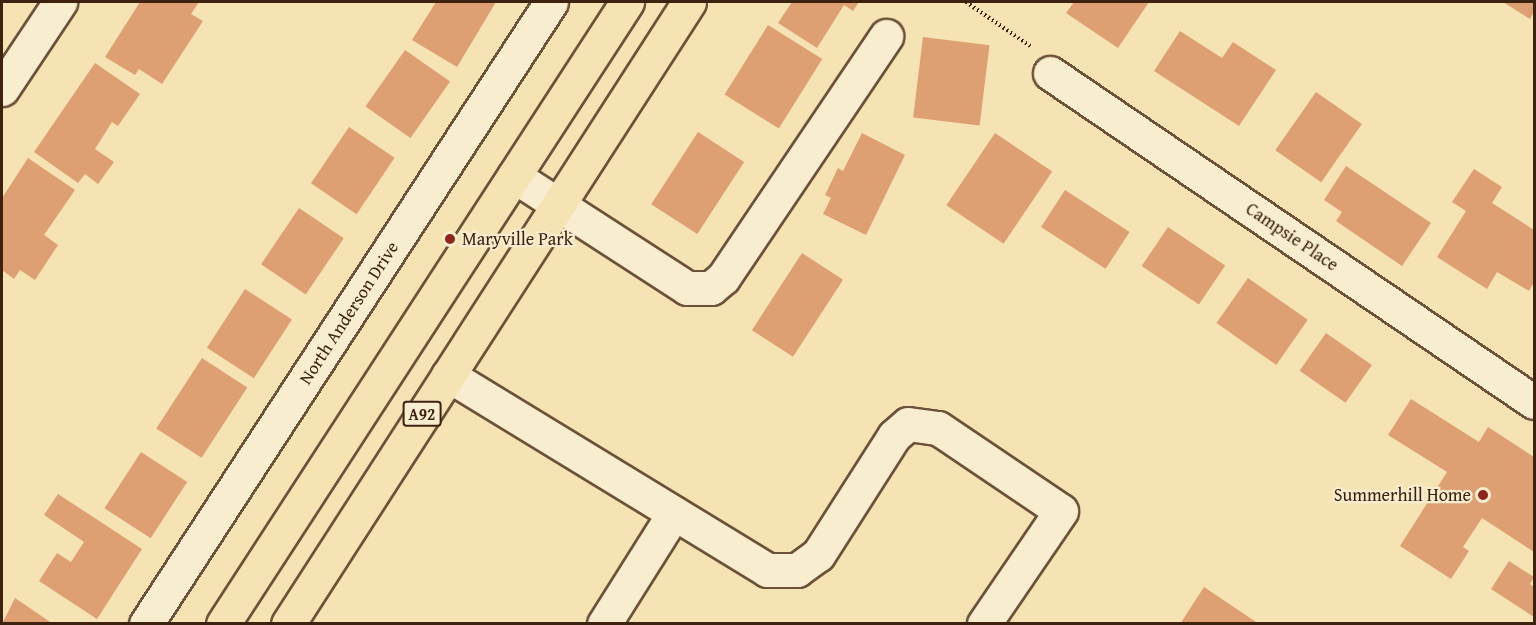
<!DOCTYPE html>
<style>
body{margin:0}
#map{position:relative;width:1536px;height:625px;overflow:hidden;background:#f5e3b3;font-family:"Gentium Book Plus",serif}
div>[style]{position:absolute}
[style*='--x']{left:calc(var(--x)*1px);top:calc(var(--y)*1px);width:calc(var(--w)*1px);rotate:calc(var(--a)*1deg)}
.building>*{inset:0;background:#de9f73;transform-origin:0 0}
.path>*{height:4px;margin-top:-2px;transform-origin:0;background:repeating-linear-gradient(90deg,#3d2210 0 1.5px,transparent 0 4.5px)}
.roads{filter:drop-shadow(2px 0 #6b5239) drop-shadow(-2px 0 #6b5239) drop-shadow(0 2px #6b5239) drop-shadow(0 -2px #6b5239)}
.minor>*{height:33px;margin:-16.5px;padding:0 16.5px;transform-origin:16.5px;border-radius:16.5px;background:#f8edce}
.major>*{height:33px;margin:-16.5px;padding:0 16.5px;transform-origin:16.5px;border-radius:16.5px;background:#f5e3b3}
.dots>*{width:16px;height:16px;translate:-50% -50%;box-sizing:border-box;border:3px solid #f8edce;border-radius:50%}
span{translate:-50% -50%;white-space:nowrap;text-align:center;line-height:1.15;-webkit-text-stroke:4.5px #f8edce;paint-order:stroke}
.shield-label span{padding:2px 4px;background:#f8edce;border:2px solid;border-radius:4px;-webkit-text-stroke-width:0}
.shield-label{font-size:16px;color:#3d2210;font-weight:700}
.street-label{font-size:18px;color:#3d2210}
.poi-label{font-size:18px;color:#3d2210}
.left{translate:0 -50%;text-align:left}
.right{translate:-100% -50%;text-align:right}
.frame{position:absolute;inset:0;border:3px solid #3d2210;pointer-events:none}
</style>
<div id="map">
<div class="building">
<i style="clip-path:polygon(140px 2px,199px 2px,191px 14px,203px 21px,162px 84px,139px 69px,135px 75px,105px 57px)"></i>
<i style="clip-path:polygon(436px 2px,496px 2px,457px 67px,412px 40px)"></i>
<i style="clip-path:polygon(792px 2px,859px 2px,853px 11px,844px 5px,817px 48px,778px 23px)"></i>
<i style="clip-path:polygon(1074px 2px,1149px 2px,1118px 48px,1066px 13px)"></i>
<i style="clip-path:polygon(1503px 2px,1534px 2px,1534px 12px,1530px 19px)"></i>
<i style="left:768px;top:25px;width:64px;height:82px;rotate:32deg"></i>
<i style="clip-path:polygon(1180px 31px,1222px 58px,1233px 42px,1276px 70px,1239px 126px,1154px 71px)"></i>
<i style="left:923px;top:37px;width:67px;height:81px;rotate:7deg"></i>
<i style="left:405px;top:50px;width:55px;height:69px;rotate:35deg"></i>
<i style="clip-path:polygon(95px 63px,140px 94px,118px 126px,112px 122px,95px 149px,114px 162px,98px 184px,85px 174px,78px 183px,34px 152px)"></i>
<i style="left:1316px;top:92px;width:56px;height:71px;rotate:35deg"></i>
<i style="left:349px;top:127px;width:55px;height:68px;rotate:34deg"></i>
<i style="left:698px;top:132px;width:55px;height:86px;rotate:33deg"></i>
<i style="clip-path:polygon(862px 133px,905px 155px,866px 235px,823px 214px,831px 198px,825px 195px,838px 168px,843px 171px)"></i>
<i style="left:995px;top:133px;width:69px;height:87px;rotate:34deg"></i>
<i style="clip-path:polygon(28px 158px,75px 190px,44px 235px,58px 245px,35px 280px,20px 270px,14px 279px,2px 270px,2px 198px)"></i>
<i style="clip-path:polygon(1346px 166px,1431px 223px,1402px 266px,1336px 221px,1342px 212px,1324px 200px)"></i>
<i style="clip-path:polygon(1474px 169px,1502px 187px,1492px 203px,1534px 230px,1534px 282px,1529px 291px,1497px 272px,1487px 289px,1437px 257px,1466px 211px,1452px 202px)"></i>
<i style="left:1065px;top:190px;width:77px;height:44px;rotate:33deg"></i>
<i style="left:299px;top:208px;width:54px;height:68px;rotate:34deg"></i>
<i style="left:1168px;top:227px;width:69px;height:47px;rotate:34deg"></i>
<i style="left:802px;top:253px;width:49px;height:92px;rotate:33deg"></i>
<i style="left:1248px;top:278px;width:73px;height:55px;rotate:35deg"></i>
<i style="left:245px;top:289px;width:56px;height:70px;rotate:33deg"></i>
<i style="left:1326px;top:333px;width:56px;height:46px;rotate:35deg"></i>
<i style="left:202px;top:358px;width:54px;height:84px;rotate:33deg"></i>
<i style="clip-path:polygon(1411px 399px,1479px 442px,1488px 427px,1534px 457px,1534px 552px,1482px 518px,1463px 547px,1469px 551px,1451px 579px,1400px 546px,1447px 472px,1388px 435px)"></i>
<i style="left:141px;top:452px;width:55px;height:67px;rotate:33deg"></i>
<i style="clip-path:polygon(58px 494px,142px 549px,97px 619px,39px 581px,57px 553px,71px 562px,84px 542px,44px 515px)"></i>
<i style="clip-path:polygon(1509px 561px,1534px 577px,1530px 584px,1534px 587px,1534px 617px,1491px 589px)"></i>
<i style="clip-path:polygon(1204px 587px,1259px 624px,1180px 624px)"></i>
<i style="clip-path:polygon(15px 598px,53px 624px,2px 624px)"></i>
</div>
<div class="path">
<i style="--x:966;--y:2;--w:78;--a:34.5"></i>
</div>
<div class="roads">
<div class="minor">
<i style="--x:1050;--y:73;--w:585;--a:34.21"></i>
<i style="--x:2;--y:89;--w:105;--a:-56.3"></i>
<i style="--x:514;--y:176;--w:206;--a:32.9"></i>
<i style="--x:687;--y:288;--w:24;--a:0"></i>
<i style="--x:711;--y:288;--w:16;--a:-40"></i>
<i style="--x:723;--y:278;--w:292;--a:-56"></i>
<i style="--x:448;--y:375;--w:374;--a:31.4"></i>
<i style="--x:767;--y:570;--w:30;--a:0"></i>
<i style="--x:797;--y:570;--w:26;--a:-36"></i>
<i style="--x:818;--y:555;--w:141;--a:-57.4"></i>
<i style="--x:894;--y:436;--w:18;--a:-41"></i>
<i style="--x:908;--y:424;--w:30;--a:8"></i>
<i style="--x:938;--y:428;--w:148;--a:34"></i>
<i style="--x:1061;--y:511;--w:137;--a:124.3"></i>
<i style="--x:146;--y:624;--w:742;--a:-56.93"></i>
<i style="--x:604;--y:624;--w:131;--a:-57.8"></i>
</div>
<div class="major">
<i style="--x:223;--y:624;--w:742;--a:-57"></i>
<i style="--x:288;--y:624;--w:740;--a:-57.19"></i>
</div>
</div>
<div class="dots">
<i style="left:450px;top:239px;background:#8f2418"></i>
<i style="left:1483px;top:495px;background:#8f2418"></i>
</div>
<div class="shield-label">
<span style="left:422px;top:414px">A92</span>
</div>
<div class="street-label">
<span style="left:1292px;top:237px;rotate:34deg">Campsie Place</span>
<span style="left:349px;top:313px;rotate:-57deg">North Anderson Drive</span>
</div>
<div class="poi-label">
<span class="left" style="left:462px;top:239px">Maryville Park</span>
<span class="right" style="left:1471px;top:495px">Summerhill Home</span>
</div>
<div class="frame"></div>
</div>
